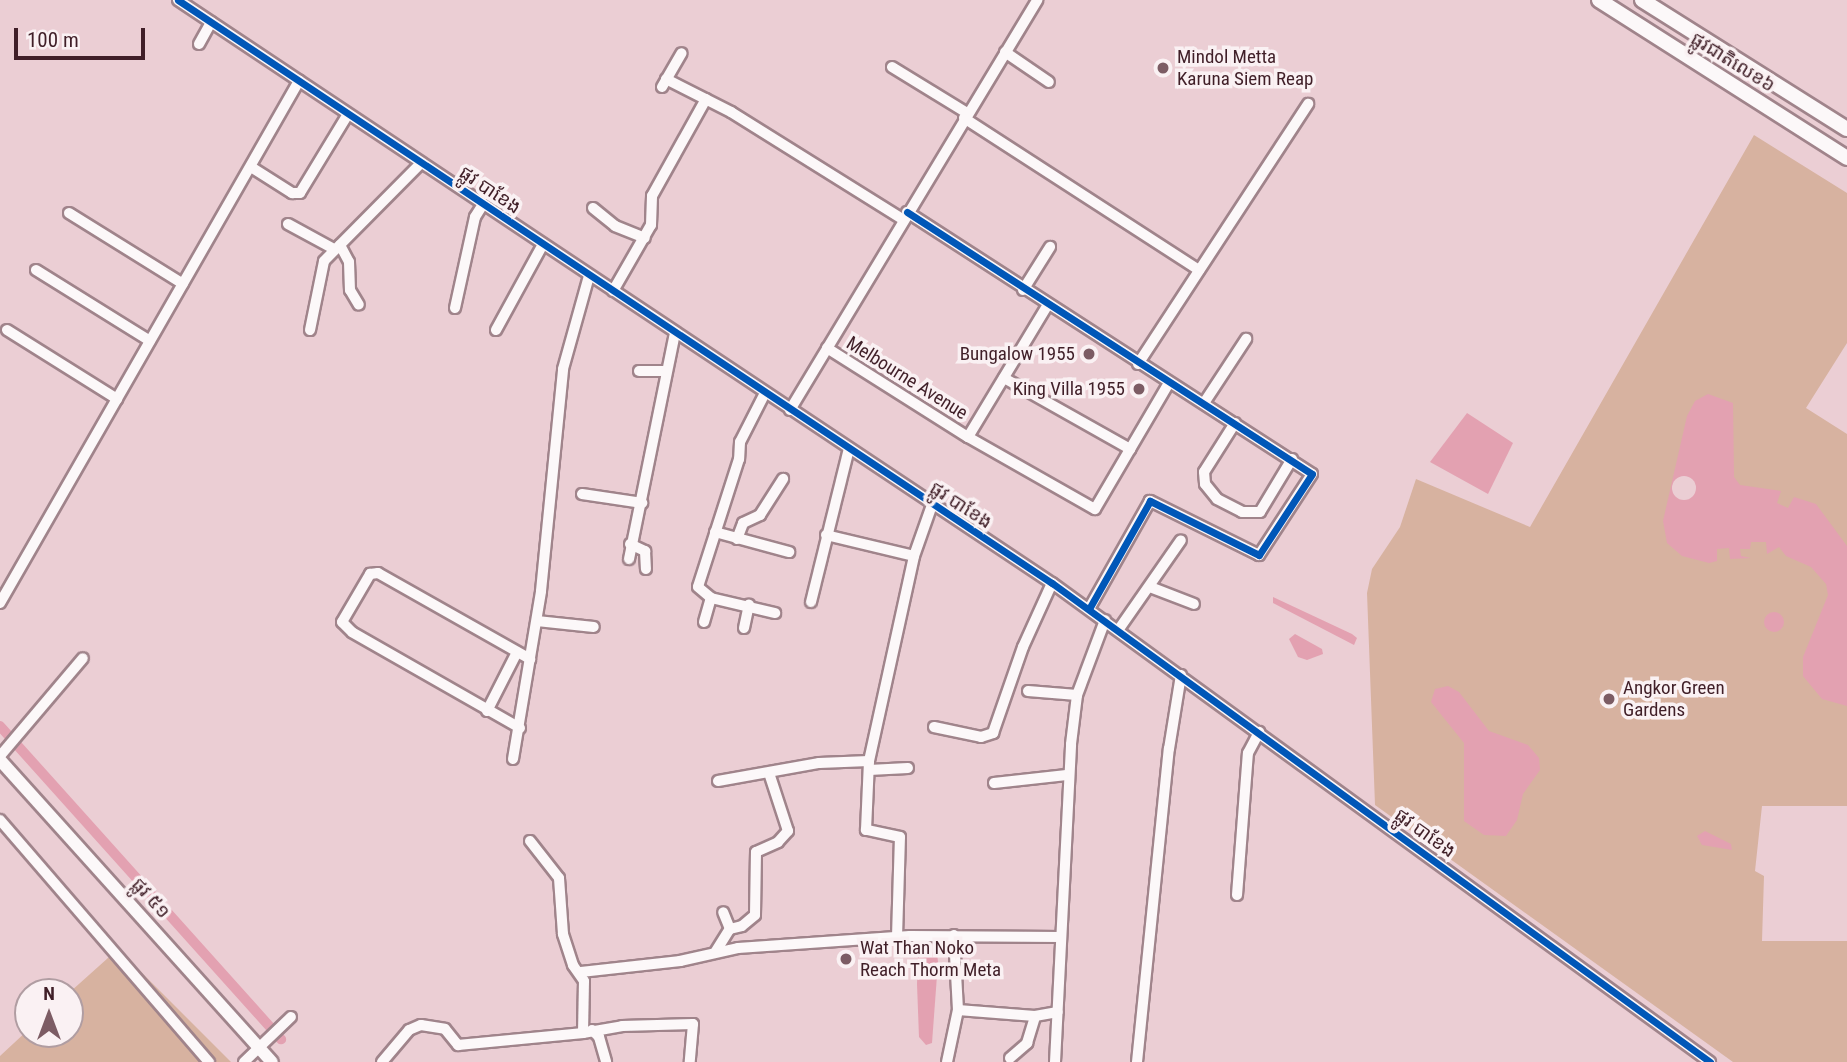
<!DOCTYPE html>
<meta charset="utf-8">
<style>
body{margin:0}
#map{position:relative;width:1847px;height:1062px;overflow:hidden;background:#ebced4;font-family:"Roboto Condensed","Noto Sans Khmer",sans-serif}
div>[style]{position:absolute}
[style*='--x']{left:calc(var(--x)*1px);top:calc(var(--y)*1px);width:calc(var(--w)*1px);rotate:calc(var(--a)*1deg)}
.green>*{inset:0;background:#d7b2a0}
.water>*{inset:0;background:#e3a1b1}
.round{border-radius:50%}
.pier>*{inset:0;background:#ebced4}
.canal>*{height:10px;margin:-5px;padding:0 5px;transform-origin:5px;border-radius:5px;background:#e3a1b1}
.roads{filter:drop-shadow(2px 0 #a0848b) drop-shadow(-2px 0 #a0848b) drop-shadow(0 2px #a0848b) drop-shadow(0 -2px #a0848b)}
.minor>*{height:10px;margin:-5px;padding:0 5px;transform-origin:5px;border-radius:5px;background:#fcf8f9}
.major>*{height:12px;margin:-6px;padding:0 6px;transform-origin:6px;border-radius:6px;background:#fcf8f9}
.highway>*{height:14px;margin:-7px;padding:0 7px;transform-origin:7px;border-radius:7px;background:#fcf8f9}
.cycleway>*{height:7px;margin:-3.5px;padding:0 3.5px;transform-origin:3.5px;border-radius:3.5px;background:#0057b8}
.dots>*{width:19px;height:19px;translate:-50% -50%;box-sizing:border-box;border:4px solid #faf1f3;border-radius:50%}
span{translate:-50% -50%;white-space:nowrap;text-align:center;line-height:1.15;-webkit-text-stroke:7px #faf1f3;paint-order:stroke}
.poi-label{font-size:19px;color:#401f28}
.left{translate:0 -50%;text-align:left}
.right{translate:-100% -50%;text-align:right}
.street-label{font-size:19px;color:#401f28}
.north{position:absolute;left:14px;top:978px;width:70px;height:70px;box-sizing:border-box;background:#faf1f3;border:2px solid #b09da2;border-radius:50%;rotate:0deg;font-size:19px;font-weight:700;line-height:28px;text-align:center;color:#401f28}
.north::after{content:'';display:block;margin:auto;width:24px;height:32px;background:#7c5c64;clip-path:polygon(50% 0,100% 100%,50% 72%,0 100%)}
.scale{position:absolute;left:14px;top:28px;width:131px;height:32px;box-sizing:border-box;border:4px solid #401f28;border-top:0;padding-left:9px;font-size:21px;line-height:24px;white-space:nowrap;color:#401f28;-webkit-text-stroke:5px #faf1f3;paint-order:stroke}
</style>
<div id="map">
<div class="green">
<i style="clip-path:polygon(1754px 135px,1847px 193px,1847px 343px,1806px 408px,1847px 434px,1847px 806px,1762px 806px,1755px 871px,1764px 876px,1762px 941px,1847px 941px,1847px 1062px,1733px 1062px,1375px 805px,1367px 593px,1372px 569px,1400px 527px,1416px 479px,1530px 527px)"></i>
<i style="clip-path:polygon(118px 949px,231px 1062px,0 1062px,0 1056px,28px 1030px,28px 1034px,70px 1034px,70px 992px)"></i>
</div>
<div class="water">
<i style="clip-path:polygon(1708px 394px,1733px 403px,1734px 477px,1740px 485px,1781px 491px,1777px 503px,1788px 508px,1794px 497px,1816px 504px,1847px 546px,1847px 706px,1822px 699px,1803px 676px,1803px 657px,1828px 595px,1826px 584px,1811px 567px,1786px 556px,1779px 547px,1767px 554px,1766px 542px,1751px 542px,1750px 549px,1740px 549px,1741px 556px,1751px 558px,1730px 559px,1729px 548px,1717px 549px,1717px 561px,1709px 563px,1682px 556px,1667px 543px,1663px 521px,1687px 416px,1695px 401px)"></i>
<i style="clip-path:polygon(1467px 413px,1513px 443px,1488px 494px,1430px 462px)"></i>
<i style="clip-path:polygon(1273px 597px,1352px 634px,1357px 638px,1354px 645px,1273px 603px)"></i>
<i class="round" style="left:1764px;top:612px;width:20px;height:20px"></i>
<i style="clip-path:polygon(1295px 634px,1322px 649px,1323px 654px,1307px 660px,1298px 657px,1289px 639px)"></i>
<i style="clip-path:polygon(1448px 686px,1459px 692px,1489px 731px,1528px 745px,1539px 758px,1540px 770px,1523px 794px,1517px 820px,1506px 836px,1484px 835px,1464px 821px,1464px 743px,1431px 702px,1435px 689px)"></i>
<i style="clip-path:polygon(1705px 831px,1731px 844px,1732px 850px,1702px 845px,1697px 836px)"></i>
<i style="clip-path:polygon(926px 951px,937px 953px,938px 962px,932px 1043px,926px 1045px,919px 1037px,917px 984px,918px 954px)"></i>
</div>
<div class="pier">
<i class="round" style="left:1672px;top:476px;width:24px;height:24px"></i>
</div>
<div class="canal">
<i style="--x:0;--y:726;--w:421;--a:48.1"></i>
</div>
<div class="roads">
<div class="minor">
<i style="--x:178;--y:0;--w:1051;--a:33.71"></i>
<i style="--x:1052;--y:583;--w:814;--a:36.05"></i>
<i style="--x:199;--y:44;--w:25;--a:-61"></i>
<i style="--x:1005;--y:52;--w:53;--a:34.3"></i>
<i style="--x:892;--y:67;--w:88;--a:31.5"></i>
<i style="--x:666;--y:79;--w:73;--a:26.9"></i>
<i style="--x:731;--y:112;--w:202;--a:32"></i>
<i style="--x:662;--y:87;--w:39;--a:-60"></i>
<i style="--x:964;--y:118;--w:280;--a:32.9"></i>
<i style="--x:251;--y:167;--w:49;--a:32.4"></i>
<i style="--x:292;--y:193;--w:8;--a:0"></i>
<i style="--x:300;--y:193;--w:92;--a:-58.7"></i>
<i style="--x:593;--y:208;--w:28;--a:39"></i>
<i style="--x:615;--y:226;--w:32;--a:22"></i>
<i style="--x:907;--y:212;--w:482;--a:32.9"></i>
<i style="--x:1312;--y:474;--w:97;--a:123.2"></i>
<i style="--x:1259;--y:555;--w:122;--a:-153.6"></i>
<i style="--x:1150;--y:501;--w:124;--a:119.5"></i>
<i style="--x:69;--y:213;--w:134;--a:31.9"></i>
<i style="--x:288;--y:224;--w:52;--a:28.5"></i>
<i style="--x:340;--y:245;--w:19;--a:62"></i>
<i style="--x:349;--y:262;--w:28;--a:88"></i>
<i style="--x:350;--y:290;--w:17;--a:59"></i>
<i style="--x:36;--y:270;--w:134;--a:31.9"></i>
<i style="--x:1023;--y:290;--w:51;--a:-57.9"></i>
<i style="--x:613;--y:291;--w:76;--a:-60.1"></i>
<i style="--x:651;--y:225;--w:29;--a:-88"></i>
<i style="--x:652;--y:196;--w:111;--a:-60.9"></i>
<i style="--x:455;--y:308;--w:93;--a:-77.6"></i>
<i style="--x:475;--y:217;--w:15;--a:-58"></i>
<i style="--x:7;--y:330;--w:130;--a:32.1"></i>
<i style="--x:310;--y:330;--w:70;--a:-78.5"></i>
<i style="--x:324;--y:261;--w:138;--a:-45.3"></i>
<i style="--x:496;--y:330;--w:98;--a:-61.3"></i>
<i style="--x:827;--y:348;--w:167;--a:32.3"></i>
<i style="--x:968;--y:437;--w:146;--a:29.6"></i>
<i style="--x:1095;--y:509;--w:146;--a:-59.6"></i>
<i style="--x:1138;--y:364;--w:311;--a:-56.8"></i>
<i style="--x:639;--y:371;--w:27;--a:0"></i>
<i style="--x:1004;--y:378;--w:145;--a:29.4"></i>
<i style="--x:765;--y:393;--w:55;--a:117"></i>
<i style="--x:740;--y:442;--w:17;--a:93"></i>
<i style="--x:739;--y:459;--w:134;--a:107.8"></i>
<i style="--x:698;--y:587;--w:17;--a:40"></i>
<i style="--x:711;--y:598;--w:66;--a:13.2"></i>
<i style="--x:1204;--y:403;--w:77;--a:-56.7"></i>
<i style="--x:790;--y:410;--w:479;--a:-58.9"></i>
<i style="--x:1235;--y:423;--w:58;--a:122.3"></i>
<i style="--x:1204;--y:472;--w:12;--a:85"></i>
<i style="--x:1205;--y:484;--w:19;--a:51"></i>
<i style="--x:1217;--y:499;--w:28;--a:27"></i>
<i style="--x:1242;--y:512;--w:18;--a:0"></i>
<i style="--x:1260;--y:512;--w:62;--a:-58.9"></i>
<i style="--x:968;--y:437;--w:153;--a:-58.9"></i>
<i style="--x:582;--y:494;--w:61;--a:8.5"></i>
<i style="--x:715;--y:532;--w:77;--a:15.1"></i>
<i style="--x:826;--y:535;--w:90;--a:13.4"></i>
<i style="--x:737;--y:539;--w:17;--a:-69"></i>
<i style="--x:743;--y:523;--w:19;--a:-25"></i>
<i style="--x:760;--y:515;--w:43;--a:-57.4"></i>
<i style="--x:630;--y:544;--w:17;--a:25"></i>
<i style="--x:645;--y:551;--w:18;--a:87"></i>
<i style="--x:629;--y:559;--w:231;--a:-78.5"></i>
<i style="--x:1150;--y:587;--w:47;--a:21.1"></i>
<i style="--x:811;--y:602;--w:158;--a:-76.1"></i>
<i style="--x:0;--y:603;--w:602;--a:-60.2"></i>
<i style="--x:537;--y:621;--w:57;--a:6"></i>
<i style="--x:704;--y:622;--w:25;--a:-74"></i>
<i style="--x:744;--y:628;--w:24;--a:-78"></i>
<i style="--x:1119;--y:629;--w:108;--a:-55.1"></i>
<i style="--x:1028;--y:691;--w:49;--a:4.7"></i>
<i style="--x:487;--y:711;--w:66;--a:-63"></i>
<i style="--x:934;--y:727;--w:48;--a:12"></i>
<i style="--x:981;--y:737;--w:13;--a:-18"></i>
<i style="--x:993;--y:733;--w:91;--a:-70.8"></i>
<i style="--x:1023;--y:647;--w:70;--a:-65.6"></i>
<i style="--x:520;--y:728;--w:193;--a:-150.3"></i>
<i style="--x:352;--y:632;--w:14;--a:-135"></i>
<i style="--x:342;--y:622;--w:56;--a:-59.7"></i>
<i style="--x:370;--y:574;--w:8;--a:-7"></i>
<i style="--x:378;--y:573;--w:175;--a:29.5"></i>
<i style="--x:0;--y:756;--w:128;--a:-49.7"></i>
<i style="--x:513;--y:759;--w:170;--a:-80.5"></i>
<i style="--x:541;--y:591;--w:223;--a:-84.3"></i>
<i style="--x:563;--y:369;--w:97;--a:-74.4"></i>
<i style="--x:869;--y:770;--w:39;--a:-3"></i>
<i style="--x:718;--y:781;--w:103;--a:-10.1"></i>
<i style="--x:819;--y:763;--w:50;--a:-2.3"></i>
<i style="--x:994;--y:783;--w:73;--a:-6.3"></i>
<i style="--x:0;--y:820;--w:320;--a:49.2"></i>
<i style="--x:1237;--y:895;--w:142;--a:-85.6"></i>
<i style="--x:1248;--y:753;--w:24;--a:-62"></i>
<i style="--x:730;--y:929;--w:12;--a:-14"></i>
<i style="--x:742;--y:926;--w:17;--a:-40"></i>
<i style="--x:755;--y:915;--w:63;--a:-89.1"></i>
<i style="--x:756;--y:852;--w:24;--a:-24"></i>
<i style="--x:778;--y:842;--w:15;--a:-48"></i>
<i style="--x:788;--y:831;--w:61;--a:-108.1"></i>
<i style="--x:897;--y:937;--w:100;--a:-88.3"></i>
<i style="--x:900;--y:837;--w:35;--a:-168"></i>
<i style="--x:866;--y:830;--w:69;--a:-87.5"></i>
<i style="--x:869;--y:761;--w:210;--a:-77.6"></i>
<i style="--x:914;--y:556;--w:54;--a:-70.6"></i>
<i style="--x:716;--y:951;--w:26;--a:-58"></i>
<i style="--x:730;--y:929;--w:18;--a:-112"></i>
<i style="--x:581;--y:972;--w:100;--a:-6.3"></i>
<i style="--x:680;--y:961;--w:59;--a:-12.6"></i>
<i style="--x:738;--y:948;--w:172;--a:-4"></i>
<i style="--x:910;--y:936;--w:151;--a:0.4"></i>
<i style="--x:958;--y:1010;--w:77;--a:4.5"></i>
<i style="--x:1035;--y:1016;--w:23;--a:-10"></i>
<i style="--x:592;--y:1030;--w:10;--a:45"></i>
<i style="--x:599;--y:1037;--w:26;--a:74"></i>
<i style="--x:583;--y:1033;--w:40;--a:-10"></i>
<i style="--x:622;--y:1026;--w:71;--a:-1.6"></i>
<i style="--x:693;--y:1024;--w:38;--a:95"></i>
<i style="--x:1010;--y:1058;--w:23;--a:-41"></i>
<i style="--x:1027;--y:1043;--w:28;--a:-73"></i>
<i style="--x:244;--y:1062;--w:65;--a:-43.8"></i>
<i style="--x:382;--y:1062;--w:42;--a:-49.8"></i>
<i style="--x:409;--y:1030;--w:13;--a:-23"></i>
<i style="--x:421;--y:1025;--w:24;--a:9"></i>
<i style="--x:445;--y:1029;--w:21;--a:51"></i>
<i style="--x:458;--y:1045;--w:126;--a:-5.5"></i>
<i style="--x:583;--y:1033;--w:52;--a:-88.9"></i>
<i style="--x:584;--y:981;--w:19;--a:-125"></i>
<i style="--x:573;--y:965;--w:33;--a:-108"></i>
<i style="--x:563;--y:934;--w:56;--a:-94.1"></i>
<i style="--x:559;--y:878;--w:47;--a:-128.1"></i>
<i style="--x:947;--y:1062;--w:53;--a:-78.1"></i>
<i style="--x:958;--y:1010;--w:75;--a:-93.1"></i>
<i style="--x:1055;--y:1062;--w:318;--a:-87.1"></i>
<i style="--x:1071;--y:744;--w:49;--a:-83"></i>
<i style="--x:1077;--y:695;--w:80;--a:-69.5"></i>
<i style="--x:1137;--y:1062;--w:315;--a:-84.2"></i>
<i style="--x:1169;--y:749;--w:75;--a:-80.8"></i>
</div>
<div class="major">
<i style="--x:0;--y:760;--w:406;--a:48"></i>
</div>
<div class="highway">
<i style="--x:1599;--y:0;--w:294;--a:32.5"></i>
<i style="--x:1642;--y:0;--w:242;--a:32.2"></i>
</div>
</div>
<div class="cycleway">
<i style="--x:178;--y:0;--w:1051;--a:33.71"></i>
<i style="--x:1052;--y:583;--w:814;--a:36.05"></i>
<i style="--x:907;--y:212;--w:482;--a:32.9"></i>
<i style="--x:1312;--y:474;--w:97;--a:123.2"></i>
<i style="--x:1259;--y:555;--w:122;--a:-153.6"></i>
<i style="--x:1150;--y:501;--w:124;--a:119.5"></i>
</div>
<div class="dots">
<i style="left:1163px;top:68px;background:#7c5c64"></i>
<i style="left:1089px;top:354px;background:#7c5c64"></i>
<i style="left:1139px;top:389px;background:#7c5c64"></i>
<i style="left:1609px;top:699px;background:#7c5c64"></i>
<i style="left:846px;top:959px;background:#7c5c64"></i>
</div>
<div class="poi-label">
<span class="left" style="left:1177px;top:68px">Mindol Metta<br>Karuna Siem Reap</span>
<span class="right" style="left:1075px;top:354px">Bungalow 1955</span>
<span class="right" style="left:1125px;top:389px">King Villa 1955</span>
<span class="left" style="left:1623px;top:699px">Angkor Green<br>Gardens</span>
<span class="left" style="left:860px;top:959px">Wat Than Noko<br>Reach Thorm Meta</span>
</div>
<div class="street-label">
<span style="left:1733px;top:62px;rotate:32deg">ផ្លូវជាតិលេខ៦</span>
<span style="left:490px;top:190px;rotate:34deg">ផ្លូវ បាខែង</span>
<span style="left:907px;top:378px;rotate:32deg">Melbourne Avenue</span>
<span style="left:961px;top:505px;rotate:33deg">ផ្លូវ បាខែង</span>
<span style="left:1425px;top:833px;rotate:36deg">ផ្លូវ បាខែង</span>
<span style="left:151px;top:898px;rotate:48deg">ផ្លូវ ៥១</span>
</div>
<div class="north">N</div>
<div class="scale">100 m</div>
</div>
